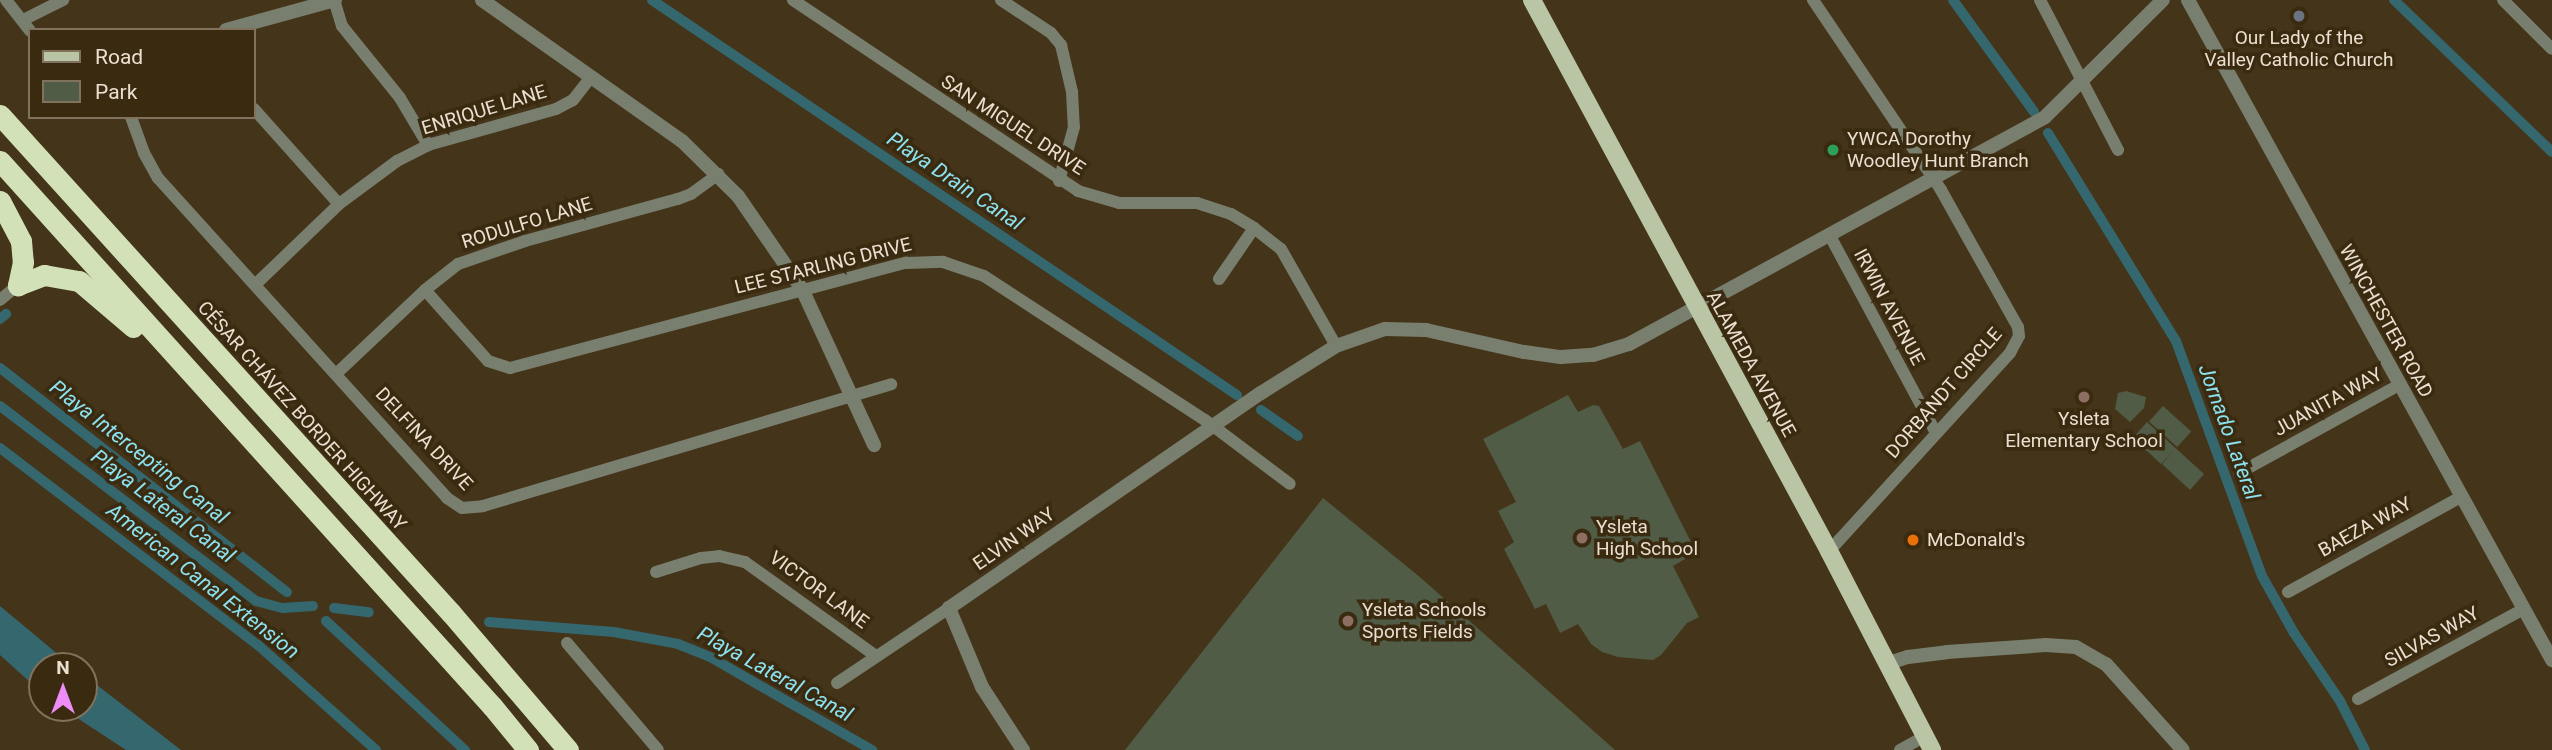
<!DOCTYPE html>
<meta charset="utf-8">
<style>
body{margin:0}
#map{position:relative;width:2552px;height:750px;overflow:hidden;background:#44341a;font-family:Roboto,sans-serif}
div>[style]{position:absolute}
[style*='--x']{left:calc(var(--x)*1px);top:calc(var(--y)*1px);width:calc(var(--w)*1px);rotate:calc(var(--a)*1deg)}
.green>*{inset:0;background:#505c45;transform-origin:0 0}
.water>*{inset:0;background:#35676f}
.canal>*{height:10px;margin:-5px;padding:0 5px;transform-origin:5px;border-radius:5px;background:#35676f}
.minor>*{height:12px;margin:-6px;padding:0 6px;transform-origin:6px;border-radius:6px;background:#797f6e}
.tertiary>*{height:14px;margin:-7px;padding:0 7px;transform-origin:7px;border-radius:7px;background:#797f6e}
.primary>*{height:18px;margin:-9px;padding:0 9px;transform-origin:9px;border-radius:9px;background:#b9c5a4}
.motorway>*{height:21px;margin:-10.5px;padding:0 10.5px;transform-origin:10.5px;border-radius:10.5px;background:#d3e1b9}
.dots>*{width:19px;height:19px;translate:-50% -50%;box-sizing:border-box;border:4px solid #3a2a10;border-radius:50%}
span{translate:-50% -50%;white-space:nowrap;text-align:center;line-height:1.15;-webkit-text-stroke:7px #3a2a10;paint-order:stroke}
.poi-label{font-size:19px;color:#eadfd0}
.left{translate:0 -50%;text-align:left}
.street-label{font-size:19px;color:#eadfd0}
.water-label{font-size:21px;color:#8ce2f0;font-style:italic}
.legend{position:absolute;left:28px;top:28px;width:228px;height:91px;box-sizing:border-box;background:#3a2a10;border:2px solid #80725d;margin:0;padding:9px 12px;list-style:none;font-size:21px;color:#eadfd0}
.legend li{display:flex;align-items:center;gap:14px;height:35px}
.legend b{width:35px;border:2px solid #80725d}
.north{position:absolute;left:28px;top:652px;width:70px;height:70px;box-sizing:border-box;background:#3a2a10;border:2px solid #80725d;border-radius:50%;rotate:0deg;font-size:19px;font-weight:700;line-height:28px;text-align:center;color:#eadfd0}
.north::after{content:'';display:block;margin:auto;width:24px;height:32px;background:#ee8cf8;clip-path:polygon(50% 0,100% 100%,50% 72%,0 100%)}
</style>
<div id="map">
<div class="green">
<i style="clip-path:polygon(2126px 391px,2146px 397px,2144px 408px,2130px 422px,2115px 409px,2118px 393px)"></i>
<i style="clip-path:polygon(1568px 395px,1578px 412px,1593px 405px,1599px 406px,1623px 449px,1640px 441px,1694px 548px,1682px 554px,1685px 559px,1673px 566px,1699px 617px,1687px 623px,1661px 655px,1653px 660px,1618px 657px,1602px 652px,1591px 644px,1578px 624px,1560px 633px,1546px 604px,1535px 609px,1504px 549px,1514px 542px,1498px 511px,1516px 502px,1483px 439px)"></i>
<i style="left:2163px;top:406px;width:38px;height:21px;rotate:42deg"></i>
<i style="clip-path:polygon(2147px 422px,2204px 474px,2190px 490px,2162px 464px,2175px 449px,2161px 464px,2133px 438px)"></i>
<i style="clip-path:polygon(1323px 498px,1421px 578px,1615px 750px,1125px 750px)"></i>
</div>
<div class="water">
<i style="clip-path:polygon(0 606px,72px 666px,42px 666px,42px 693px,0 655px)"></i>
<i style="clip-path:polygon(84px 675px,181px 750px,126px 750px,62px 708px,84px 708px)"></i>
</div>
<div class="canal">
<i style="--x:652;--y:0;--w:706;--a:34.03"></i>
<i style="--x:1953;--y:0;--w:138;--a:54.1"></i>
<i style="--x:2394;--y:0;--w:219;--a:43.9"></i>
<i style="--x:2048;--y:133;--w:244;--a:58.4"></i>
<i style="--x:2176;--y:341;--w:250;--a:69.9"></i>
<i style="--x:2262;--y:576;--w:65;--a:60.7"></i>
<i style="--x:2294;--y:633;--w:82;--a:55.9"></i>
<i style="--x:2340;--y:701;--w:55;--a:63"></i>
<i style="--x:0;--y:319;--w:8;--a:-40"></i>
<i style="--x:0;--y:368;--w:364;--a:38"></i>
<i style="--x:0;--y:406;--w:322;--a:37.3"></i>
<i style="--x:256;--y:601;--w:28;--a:15"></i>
<i style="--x:283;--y:608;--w:30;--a:-4"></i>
<i style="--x:1261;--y:410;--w:45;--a:35.1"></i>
<i style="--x:0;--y:448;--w:325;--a:37.4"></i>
<i style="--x:258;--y:645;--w:158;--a:41.7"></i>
<i style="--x:334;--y:608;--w:35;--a:7"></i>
<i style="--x:326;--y:621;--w:190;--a:42.9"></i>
<i style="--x:489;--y:622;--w:125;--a:4.6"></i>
<i style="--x:614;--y:632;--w:65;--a:10.6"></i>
<i style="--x:678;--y:644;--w:37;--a:22"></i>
<i style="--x:712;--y:658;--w:185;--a:29.9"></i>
</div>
<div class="minor">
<i style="--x:6;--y:0;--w:39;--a:52"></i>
<i style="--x:334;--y:0;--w:27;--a:73"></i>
<i style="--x:342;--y:26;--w:92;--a:51.1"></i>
<i style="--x:400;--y:98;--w:55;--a:59.2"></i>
<i style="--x:793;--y:0;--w:343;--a:33.8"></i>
<i style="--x:1078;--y:191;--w:43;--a:16.3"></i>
<i style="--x:1119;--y:203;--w:78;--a:0"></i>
<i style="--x:1197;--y:203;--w:36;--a:18"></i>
<i style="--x:1231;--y:214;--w:27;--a:31"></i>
<i style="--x:1254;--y:228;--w:34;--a:38"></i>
<i style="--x:1281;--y:249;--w:112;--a:60.4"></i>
<i style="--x:1001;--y:0;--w:60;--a:33.4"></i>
<i style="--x:1051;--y:33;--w:16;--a:50"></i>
<i style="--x:1061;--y:45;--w:48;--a:76.8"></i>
<i style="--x:1072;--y:92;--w:35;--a:87"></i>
<i style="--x:1074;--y:127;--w:56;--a:105.5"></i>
<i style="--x:1813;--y:0;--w:229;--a:56"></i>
<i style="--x:1941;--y:190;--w:157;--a:60.7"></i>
<i style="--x:2018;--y:327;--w:9;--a:84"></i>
<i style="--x:2019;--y:336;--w:19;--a:118"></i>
<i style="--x:2010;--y:353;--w:268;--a:132.4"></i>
<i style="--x:2040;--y:0;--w:169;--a:62.5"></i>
<i style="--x:2503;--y:0;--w:69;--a:45"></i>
<i style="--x:23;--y:20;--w:45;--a:-26.6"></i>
<i style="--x:254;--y:109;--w:127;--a:48.2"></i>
<i style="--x:131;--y:117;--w:38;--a:70"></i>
<i style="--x:144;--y:153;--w:29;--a:61"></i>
<i style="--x:158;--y:178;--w:431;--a:47.9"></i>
<i style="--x:447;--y:498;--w:18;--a:34"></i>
<i style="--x:462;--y:508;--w:21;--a:-5"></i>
<i style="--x:483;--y:506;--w:426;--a:-16.6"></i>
<i style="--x:1830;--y:236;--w:224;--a:61.7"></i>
<i style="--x:1219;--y:279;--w:62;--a:-55.5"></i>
<i style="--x:256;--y:284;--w:115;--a:-43.9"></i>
<i style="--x:339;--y:204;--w:72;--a:-36.6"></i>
<i style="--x:397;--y:161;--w:35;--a:-27"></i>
<i style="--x:428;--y:145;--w:133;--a:-15.7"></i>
<i style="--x:556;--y:109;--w:19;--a:-28"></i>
<i style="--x:573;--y:100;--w:29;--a:-52"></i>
<i style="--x:425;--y:290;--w:95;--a:48.4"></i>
<i style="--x:488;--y:361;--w:23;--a:18"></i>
<i style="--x:510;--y:368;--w:410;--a:-14.9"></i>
<i style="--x:906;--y:263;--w:37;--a:-2"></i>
<i style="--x:943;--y:262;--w:43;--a:18.9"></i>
<i style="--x:984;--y:276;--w:264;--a:33.1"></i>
<i style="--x:1205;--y:420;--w:106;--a:37"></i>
<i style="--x:0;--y:300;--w:23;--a:-40"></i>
<i style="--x:336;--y:374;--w:122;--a:-43.3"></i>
<i style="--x:425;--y:290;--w:42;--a:-38.2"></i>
<i style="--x:458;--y:264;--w:71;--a:-18.9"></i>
<i style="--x:525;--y:241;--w:159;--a:-15.4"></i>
<i style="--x:678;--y:199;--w:14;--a:-21"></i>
<i style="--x:691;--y:194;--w:34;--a:-36"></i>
<i style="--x:2239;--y:473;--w:183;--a:-28.8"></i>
<i style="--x:656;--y:572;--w:47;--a:-17.3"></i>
<i style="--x:701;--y:558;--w:18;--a:-6"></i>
<i style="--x:719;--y:556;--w:27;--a:13"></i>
<i style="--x:745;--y:562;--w:161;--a:35.7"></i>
<i style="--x:2288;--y:592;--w:197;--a:-28.8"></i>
<i style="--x:567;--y:643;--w:140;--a:49.6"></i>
<i style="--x:837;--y:683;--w:135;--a:-33.8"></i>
<i style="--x:2358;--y:699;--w:189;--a:-28.5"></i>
<i style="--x:1900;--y:750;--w:29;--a:-29"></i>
</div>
<div class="tertiary">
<i style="--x:482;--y:0;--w:245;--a:35.2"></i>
<i style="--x:682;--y:141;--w:78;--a:44.5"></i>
<i style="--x:738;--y:196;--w:113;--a:55.5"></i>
<i style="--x:802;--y:289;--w:172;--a:65.2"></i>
<i style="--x:2188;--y:0;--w:754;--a:61.12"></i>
<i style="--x:226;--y:30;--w:113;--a:-15.4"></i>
<i style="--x:1886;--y:664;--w:23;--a:-18"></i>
<i style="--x:1908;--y:657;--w:39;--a:-7"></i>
<i style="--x:1947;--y:652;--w:99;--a:-4"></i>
<i style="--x:2046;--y:645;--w:30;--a:4"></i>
<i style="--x:2076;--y:647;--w:34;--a:30"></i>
<i style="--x:2106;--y:664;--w:115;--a:48.2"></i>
<i style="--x:1023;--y:750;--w:75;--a:-123.1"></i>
<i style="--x:982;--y:687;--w:86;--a:-112.7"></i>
<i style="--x:949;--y:608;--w:379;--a:-34.6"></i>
<i style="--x:1261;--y:393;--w:89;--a:-32.1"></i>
<i style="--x:1336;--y:346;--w:52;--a:-19.1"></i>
<i style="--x:1385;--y:329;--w:41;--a:1.4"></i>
<i style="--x:1426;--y:330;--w:100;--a:12.7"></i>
<i style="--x:1524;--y:352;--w:37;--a:8"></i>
<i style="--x:1561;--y:357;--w:32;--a:-4"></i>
<i style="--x:1593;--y:355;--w:38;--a:-17"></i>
<i style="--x:1629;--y:344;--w:474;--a:-28.6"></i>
<i style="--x:2045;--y:117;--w:166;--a:-44.8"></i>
</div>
<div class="primary">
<i style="--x:1532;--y:0;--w:626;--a:61.67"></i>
<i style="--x:1829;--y:551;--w:224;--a:62.6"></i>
</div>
<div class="motorway">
<i style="--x:0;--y:115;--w:672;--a:47.84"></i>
<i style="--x:451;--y:613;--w:180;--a:49.5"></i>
<i style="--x:0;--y:161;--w:734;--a:47.93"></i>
<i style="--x:492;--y:706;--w:57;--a:50.7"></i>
<i style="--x:0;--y:201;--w:45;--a:62.3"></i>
<i style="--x:21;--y:241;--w:21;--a:85"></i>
<i style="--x:23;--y:262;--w:24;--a:102"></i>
<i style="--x:18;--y:285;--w:28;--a:-21"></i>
<i style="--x:44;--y:275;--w:36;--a:10"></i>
<i style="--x:79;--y:281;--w:71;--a:40.4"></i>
</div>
<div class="dots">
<i style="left:2299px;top:16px;background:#6b7280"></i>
<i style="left:1833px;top:150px;background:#2e9e5b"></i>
<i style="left:2084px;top:397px;background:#8d6e63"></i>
<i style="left:1582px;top:538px;background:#8d6e63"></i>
<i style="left:1913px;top:540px;background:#e8710a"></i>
<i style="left:1348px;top:621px;background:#8d6e63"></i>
</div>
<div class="poi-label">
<span style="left:2299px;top:49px">Our Lady of the<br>Valley Catholic Church</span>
<span class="left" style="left:1847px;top:150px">YWCA Dorothy<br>Woodley Hunt Branch</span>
<span style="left:2084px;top:430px">Ysleta<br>Elementary School</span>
<span class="left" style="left:1596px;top:538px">Ysleta<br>High School</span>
<span class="left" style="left:1927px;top:540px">McDonald's</span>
<span class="left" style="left:1362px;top:621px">Ysleta Schools<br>Sports Fields</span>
</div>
<div class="street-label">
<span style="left:484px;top:110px;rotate:-17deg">ENRIQUE LANE</span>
<span style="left:1013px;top:125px;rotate:33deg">SAN MIGUEL DRIVE</span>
<span style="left:527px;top:223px;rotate:-17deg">RODULFO LANE</span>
<span style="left:823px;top:266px;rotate:-14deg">LEE STARLING DRIVE</span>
<span style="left:1889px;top:307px;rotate:62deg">IRWIN AVENUE</span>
<span style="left:2386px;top:321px;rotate:61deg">WINCHESTER ROAD</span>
<span style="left:1751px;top:364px;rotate:61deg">ALAMEDA AVENUE</span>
<span style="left:1944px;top:393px;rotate:-49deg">DORBANDT CIRCLE</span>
<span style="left:2328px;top:402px;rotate:-29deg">JUANITA WAY</span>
<span style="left:302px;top:416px;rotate:48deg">CÉSAR CHÁVEZ BORDER HIGHWAY</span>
<span style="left:424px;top:439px;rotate:47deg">DELFINA DRIVE</span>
<span style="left:2365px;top:527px;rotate:-29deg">BAEZA WAY</span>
<span style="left:1014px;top:539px;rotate:-35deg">ELVIN WAY</span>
<span style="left:819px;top:590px;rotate:36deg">VICTOR LANE</span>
<span style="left:2432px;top:637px;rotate:-29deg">SILVAS WAY</span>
</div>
<div class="water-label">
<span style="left:955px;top:181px;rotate:34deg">Playa Drain Canal</span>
<span style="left:2229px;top:432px;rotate:70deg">Jornado Lateral</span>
<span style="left:139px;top:452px;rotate:38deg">Playa Intercepting Canal</span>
<span style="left:163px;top:506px;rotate:37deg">Playa Lateral Canal</span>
<span style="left:203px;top:581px;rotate:38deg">American Canal Extension</span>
<span style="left:775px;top:674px;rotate:29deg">Playa Lateral Canal</span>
</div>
<ul class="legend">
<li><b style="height:9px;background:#b9c5a4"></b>Road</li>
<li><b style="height:19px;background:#505c45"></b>Park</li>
</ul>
<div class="north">N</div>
</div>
